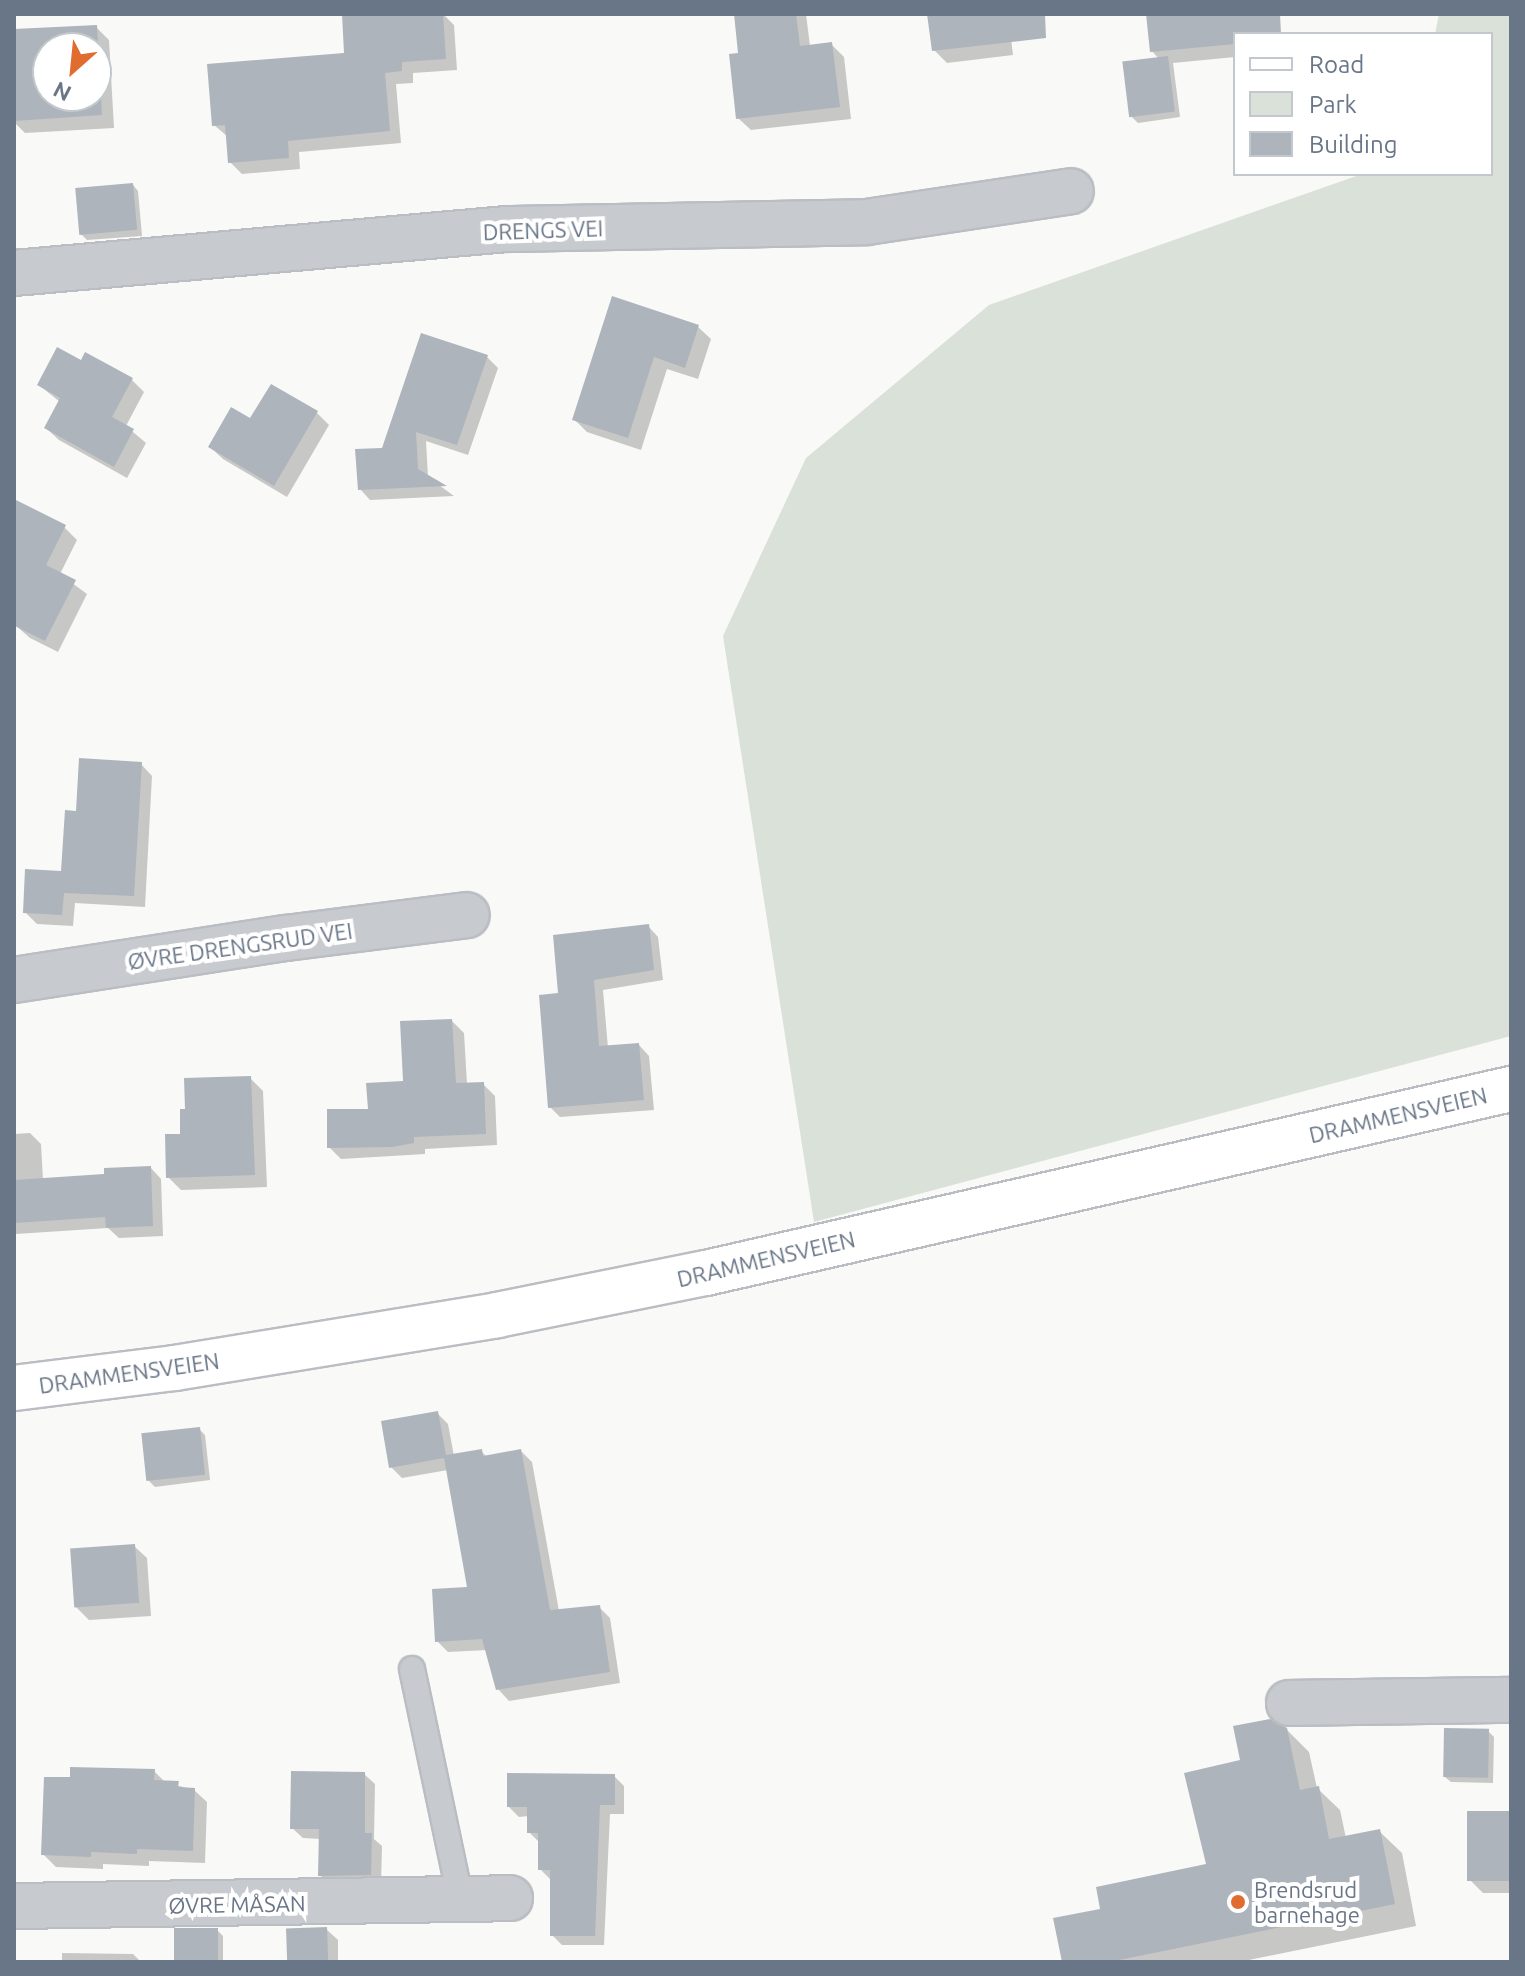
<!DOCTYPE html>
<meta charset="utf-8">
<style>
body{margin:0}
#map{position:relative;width:1525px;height:1976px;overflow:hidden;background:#f9f9f7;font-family:Ubuntu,sans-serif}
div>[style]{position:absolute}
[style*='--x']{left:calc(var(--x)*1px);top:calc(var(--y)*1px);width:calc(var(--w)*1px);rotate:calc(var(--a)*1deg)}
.green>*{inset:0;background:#dae1d8}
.shadow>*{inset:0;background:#0003}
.building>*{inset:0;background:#aeb4bb;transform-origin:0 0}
.roads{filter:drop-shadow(2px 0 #babdc2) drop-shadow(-2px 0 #babdc2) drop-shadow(0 2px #babdc2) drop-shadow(0 -2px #babdc2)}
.lane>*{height:24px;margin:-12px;padding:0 12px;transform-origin:12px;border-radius:12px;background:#c7cace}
.street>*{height:44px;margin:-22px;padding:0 22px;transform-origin:22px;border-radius:22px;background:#c7cace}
.secondary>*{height:44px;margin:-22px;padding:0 22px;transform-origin:22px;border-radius:22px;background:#fff}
.dots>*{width:22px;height:22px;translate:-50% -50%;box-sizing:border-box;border:4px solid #fff;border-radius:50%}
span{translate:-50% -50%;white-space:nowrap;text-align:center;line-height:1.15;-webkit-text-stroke:8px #fff;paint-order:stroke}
.street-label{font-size:22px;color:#697687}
.poi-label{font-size:22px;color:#697687}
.left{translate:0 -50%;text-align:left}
.frame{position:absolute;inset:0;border:16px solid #697687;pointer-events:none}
.legend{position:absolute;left:1233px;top:32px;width:260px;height:144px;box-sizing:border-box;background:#fff;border:2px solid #c3c8cf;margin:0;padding:10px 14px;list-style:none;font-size:24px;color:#697687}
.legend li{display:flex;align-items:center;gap:16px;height:40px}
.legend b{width:40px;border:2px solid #c3c8cf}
.north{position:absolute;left:32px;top:32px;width:80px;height:80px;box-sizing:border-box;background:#fff;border:2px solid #c3c8cf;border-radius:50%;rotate:207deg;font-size:22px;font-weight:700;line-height:32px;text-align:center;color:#697687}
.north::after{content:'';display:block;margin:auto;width:28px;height:36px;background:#e16c2f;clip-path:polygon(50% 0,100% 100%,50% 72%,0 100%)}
</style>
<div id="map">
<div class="green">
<i style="clip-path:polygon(1439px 14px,1511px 14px,1511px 1036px,814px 1222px,723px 636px,806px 458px,989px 305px,1362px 174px,1491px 174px,1491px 34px,1435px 34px)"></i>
</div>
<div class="shadow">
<i style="clip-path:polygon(344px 14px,443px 14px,454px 25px,457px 70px,413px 73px,413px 83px,396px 84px,401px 143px,299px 152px,300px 169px,242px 174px,230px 162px,228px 137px,214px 125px,347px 54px)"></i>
<i style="clip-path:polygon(736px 14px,806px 14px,810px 46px,831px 44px,844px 57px,851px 119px,751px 130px,738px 118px,741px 55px)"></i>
<i style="clip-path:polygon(930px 14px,1008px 14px,1013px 55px,947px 63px,934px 50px)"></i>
<i style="clip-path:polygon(1148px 14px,1255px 14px,1257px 34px,1235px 34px,1235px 57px,1173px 63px,1180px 117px,1138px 123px,1132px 117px,1159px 59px,1152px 51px)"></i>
<i style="clip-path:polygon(evenodd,96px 27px,109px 40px,114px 128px,25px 133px,14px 122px,14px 31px,96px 27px,48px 48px,96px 48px,96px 96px,48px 96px,48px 48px)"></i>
<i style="clip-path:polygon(133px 185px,138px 191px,142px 236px,87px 240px,81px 234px)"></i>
<i style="clip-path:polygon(614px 299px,698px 327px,711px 339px,698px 379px,667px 369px,641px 450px,587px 432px,575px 420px)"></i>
<i style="clip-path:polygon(487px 357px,498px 368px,468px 455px,426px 441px,428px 477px,454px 496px,370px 500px,360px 489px,384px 450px)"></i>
<i style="clip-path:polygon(82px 362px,132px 380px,144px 392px,126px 426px,146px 443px,127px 478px,59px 440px,46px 428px,60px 402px,39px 385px)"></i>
<i style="clip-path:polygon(317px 413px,329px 425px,287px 497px,223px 459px,210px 447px,251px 421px)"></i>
<i style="clip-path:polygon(14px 510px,64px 527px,77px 540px,60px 574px,87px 594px,58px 652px,30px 638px,14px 624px)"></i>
<i style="clip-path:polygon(141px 764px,152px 776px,145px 907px,75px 903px,73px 926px,37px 924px,25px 912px,63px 873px,78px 813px)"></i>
<i style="clip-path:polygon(648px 926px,658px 937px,663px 980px,603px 990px,608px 1048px,639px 1045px,649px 1056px,654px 1110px,560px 1117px,550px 1107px,560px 995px)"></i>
<i style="clip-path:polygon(452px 1021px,464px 1033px,467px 1084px,483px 1084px,495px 1096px,497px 1145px,425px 1149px,425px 1154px,341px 1159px,329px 1147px,405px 1083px)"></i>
<i style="clip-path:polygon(250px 1078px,263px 1091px,267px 1187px,181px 1190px,168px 1177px,183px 1136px)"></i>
<i style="clip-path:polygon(30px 1133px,41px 1144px,43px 1180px,106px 1176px,151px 1168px,161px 1179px,163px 1236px,119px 1238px,108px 1228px,16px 1234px,14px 1134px)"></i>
<i style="clip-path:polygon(437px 1413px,448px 1424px,454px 1456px,481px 1451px,488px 1458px,521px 1451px,532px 1462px,559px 1611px,599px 1607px,610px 1618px,620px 1683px,509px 1701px,498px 1689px,487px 1650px,448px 1652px,437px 1641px,470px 1589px,448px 1470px,402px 1478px,391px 1467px)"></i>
<i style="clip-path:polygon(199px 1429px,205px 1435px,210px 1480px,155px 1487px,149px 1481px)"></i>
<i style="clip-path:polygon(134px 1546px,147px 1558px,151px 1616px,89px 1620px,76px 1607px)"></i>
<i style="clip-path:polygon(1286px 1729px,1309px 1752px,1317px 1788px,1340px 1810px,1346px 1838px,1379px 1831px,1402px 1853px,1416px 1926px,1239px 1962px,1064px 1962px,1102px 1910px,1208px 1866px,1242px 1761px)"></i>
<i style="clip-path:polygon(1488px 1731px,1494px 1737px,1493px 1783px,1451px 1782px,1445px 1777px)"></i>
<i style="clip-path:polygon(154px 1771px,165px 1782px,194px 1790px,207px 1802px,205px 1863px,149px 1861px,149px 1866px,103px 1864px,103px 1869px,56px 1867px,43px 1854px)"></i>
<i style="clip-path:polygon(364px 1774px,375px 1784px,374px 1839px,382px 1846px,381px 1885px,331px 1886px,320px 1875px,321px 1839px,303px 1838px,292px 1828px)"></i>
<i style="clip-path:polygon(614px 1776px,624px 1786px,624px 1814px,610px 1814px,604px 1945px,562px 1945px,552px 1935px,550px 1879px,540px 1869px,540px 1843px,529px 1832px,529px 1816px,519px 1817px,509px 1807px)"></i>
<i style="clip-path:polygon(1511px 1813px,1511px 1893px,1483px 1893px,1470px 1880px)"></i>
<i style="clip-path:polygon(326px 1929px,338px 1940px,338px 1962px,288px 1962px)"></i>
<i style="clip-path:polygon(217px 1930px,223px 1936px,223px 1962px,176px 1962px)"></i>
<i style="clip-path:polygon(62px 1953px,133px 1954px,141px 1962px,62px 1962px)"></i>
</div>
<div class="building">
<i style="clip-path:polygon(342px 14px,443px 14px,446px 59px,402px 62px,402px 71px,385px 73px,390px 131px,288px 141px,289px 158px,228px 163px,225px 125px,212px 126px,207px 64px,344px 53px)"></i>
<i style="clip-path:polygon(734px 14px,796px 14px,800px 46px,832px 42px,840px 107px,736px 119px,729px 54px,738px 53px)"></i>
<i style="clip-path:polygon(927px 14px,1045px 14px,1046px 38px,932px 51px)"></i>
<i style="clip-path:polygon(1146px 14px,1280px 14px,1281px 34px,1235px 34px,1235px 44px,1150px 52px)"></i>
<i style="clip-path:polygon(evenodd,97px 25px,102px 115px,14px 121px,14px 29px,97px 25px,48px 48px,96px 48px,96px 96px,48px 96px,48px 48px)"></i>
<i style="left:1168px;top:56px;width:56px;height:46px;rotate:83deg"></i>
<i style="left:133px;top:183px;width:47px;height:58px;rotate:85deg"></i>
<i style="clip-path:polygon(612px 296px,699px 325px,685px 368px,654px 357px,628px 438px,572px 420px)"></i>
<i style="clip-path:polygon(421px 333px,488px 355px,457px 445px,416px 432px,418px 469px,447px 486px,358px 490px,355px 449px,382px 448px)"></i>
<i style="clip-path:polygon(57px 347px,81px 360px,85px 352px,133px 378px,112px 417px,134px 429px,114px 467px,44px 428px,60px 398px,37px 385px)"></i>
<i style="clip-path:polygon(271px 384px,318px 411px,274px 486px,208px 447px,231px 407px,250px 418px)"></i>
<i style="clip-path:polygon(14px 499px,66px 525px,46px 565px,76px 580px,45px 641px,15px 626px,14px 629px)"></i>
<i style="clip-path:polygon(79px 758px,142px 762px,134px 896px,64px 893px,62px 915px,23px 913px,25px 869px,61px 871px,65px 810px,76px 811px)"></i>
<i style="clip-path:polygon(649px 924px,654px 970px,594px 980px,599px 1046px,639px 1043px,644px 1100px,548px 1108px,539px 995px,558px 993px,553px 935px)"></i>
<i style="clip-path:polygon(452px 1019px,456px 1083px,484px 1082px,486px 1134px,414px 1137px,414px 1143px,392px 1147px,327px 1148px,327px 1109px,368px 1109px,366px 1083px,403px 1081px,400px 1021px)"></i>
<i style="clip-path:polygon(251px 1076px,255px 1175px,166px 1178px,165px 1134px,180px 1134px,180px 1109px,185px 1109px,184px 1078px)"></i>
<i style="clip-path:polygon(151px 1166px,153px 1226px,106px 1228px,105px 1217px,14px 1223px,14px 1180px,104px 1174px,104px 1168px)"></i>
<i style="clip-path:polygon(438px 1411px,446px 1455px,482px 1449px,483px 1456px,521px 1449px,550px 1610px,600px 1605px,610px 1672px,496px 1690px,482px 1639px,435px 1642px,432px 1589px,467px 1587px,444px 1458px,389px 1468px,381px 1421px)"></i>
<i style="left:200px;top:1427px;width:48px;height:59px;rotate:84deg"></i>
<i style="left:135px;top:1544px;width:59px;height:65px;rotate:86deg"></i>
<i style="clip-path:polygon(1270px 1719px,1287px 1728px,1300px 1790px,1319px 1786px,1329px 1839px,1380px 1829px,1395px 1904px,1109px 1962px,1062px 1962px,1053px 1918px,1100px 1909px,1096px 1887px,1206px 1864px,1184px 1773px,1240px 1760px,1233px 1726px)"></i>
<i style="left:1444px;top:1728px;width:45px;height:49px;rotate:1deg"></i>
<i style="clip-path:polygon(70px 1767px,155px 1769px,154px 1780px,179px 1781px,178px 1787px,195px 1788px,193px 1851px,137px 1849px,137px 1854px,91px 1852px,91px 1857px,41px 1855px,44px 1777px,70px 1777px)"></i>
<i style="clip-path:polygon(291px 1771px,365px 1772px,365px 1833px,372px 1833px,371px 1875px,318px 1876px,319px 1829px,290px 1829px)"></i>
<i style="clip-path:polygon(507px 1773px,615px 1774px,615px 1805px,600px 1805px,595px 1936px,550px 1936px,550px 1870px,538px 1870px,538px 1833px,527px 1833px,527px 1807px,507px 1807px)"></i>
<i style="left:1511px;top:1811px;width:70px;height:44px;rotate:90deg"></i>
<i style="left:327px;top:1927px;width:35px;height:41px;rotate:88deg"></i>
<i style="left:174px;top:1928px;width:44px;height:34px"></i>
</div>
<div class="roads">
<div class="lane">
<i style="--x:412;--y:1669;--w:237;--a:78.1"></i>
</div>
<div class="street">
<i style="--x:14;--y:273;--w:495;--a:-5.1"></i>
<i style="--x:507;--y:229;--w:360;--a:-1.1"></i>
<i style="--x:867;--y:222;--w:206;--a:-8.6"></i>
<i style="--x:14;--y:980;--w:275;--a:-8.8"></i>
<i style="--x:286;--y:938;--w:182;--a:-7.2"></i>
<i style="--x:1289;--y:1703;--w:222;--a:-0.8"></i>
<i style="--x:14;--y:1906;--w:496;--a:-0.9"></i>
</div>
<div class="secondary">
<i style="--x:14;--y:1388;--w:162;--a:-7.1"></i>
<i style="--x:175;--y:1368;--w:326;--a:-9.3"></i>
<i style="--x:497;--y:1315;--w:213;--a:-11.4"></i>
<i style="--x:706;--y:1273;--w:826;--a:-12.88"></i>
</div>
</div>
<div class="dots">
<i style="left:1238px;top:1902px;background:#e16c2f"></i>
</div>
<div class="street-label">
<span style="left:543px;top:230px;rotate:-2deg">DRENGS VEI</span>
<span style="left:240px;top:946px;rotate:-8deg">ØVRE DRENGSRUD VEI</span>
<span style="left:1398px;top:1115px;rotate:-13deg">DRAMMENSVEIEN</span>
<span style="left:766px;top:1259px;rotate:-13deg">DRAMMENSVEIEN</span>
<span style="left:129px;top:1373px;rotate:-8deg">DRAMMENSVEIEN</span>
<span style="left:237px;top:1904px;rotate:-1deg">ØVRE MÅSAN</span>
</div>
<div class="poi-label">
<span class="left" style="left:1254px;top:1902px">Brendsrud<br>barnehage</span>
</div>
<div class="frame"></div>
<ul class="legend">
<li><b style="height:10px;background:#fff"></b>Road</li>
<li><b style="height:22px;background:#dae1d8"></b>Park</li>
<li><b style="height:22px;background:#aeb4bb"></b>Building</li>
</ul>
<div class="north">N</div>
</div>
